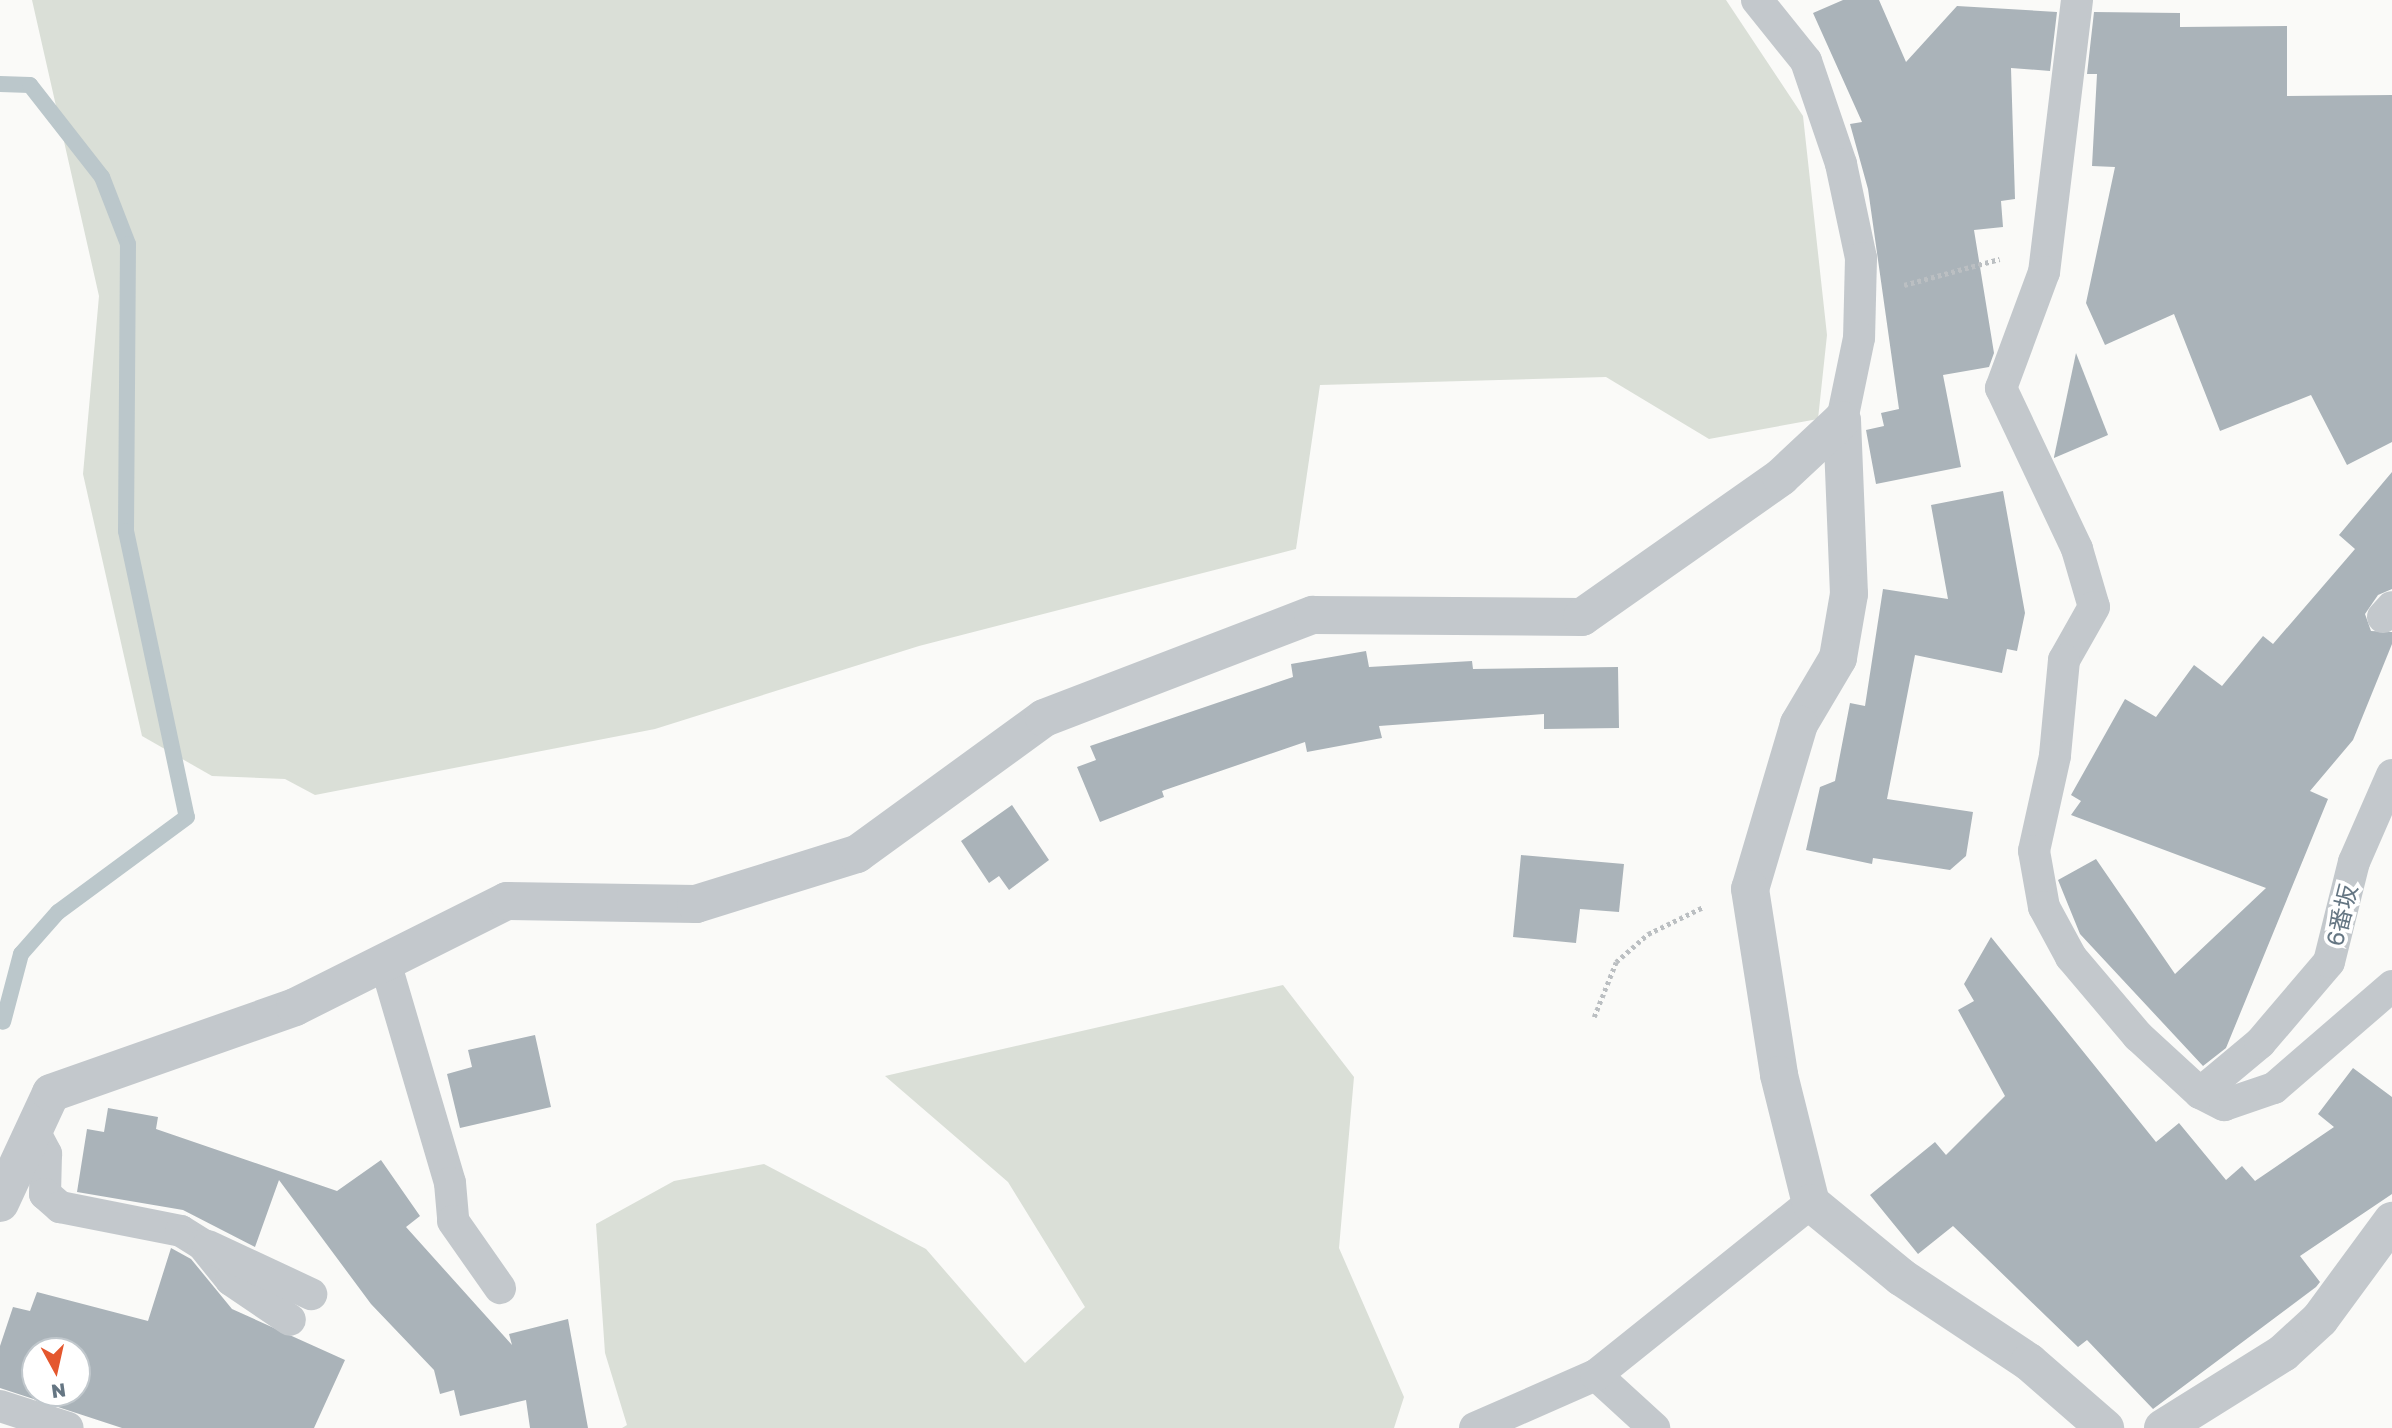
<!DOCTYPE html>
<meta charset="utf-8">
<style>
body{margin:0}
#map{position:relative;width:2392px;height:1428px;overflow:hidden;background:#fafaf8;font-family:"Golos Text","Noto Sans JP",sans-serif}
div>[style]{position:absolute}
[style*='--x']{left:calc(var(--x)*1px);top:calc(var(--y)*1px);width:calc(var(--w)*1px);rotate:calc(var(--a)*1deg)}
.green>*{inset:0;background:#dadfd7}
.stream>*{height:16px;margin:-8px;padding:0 8px;transform-origin:8px;border-radius:8px;background:#bbc7cb}
.building>*{inset:0;background:#aab3b9}
.path>*{height:4.5px;margin-top:-2.25px;transform-origin:0;background:repeating-linear-gradient(90deg,#bbbfc2 0 3.5px,transparent 0 7px)}
.service>*{height:32px;margin:-16px;padding:0 16px;transform-origin:16px;border-radius:16px;background:#c3c8cc}
.minor>*{height:38px;margin:-19px;padding:0 19px;transform-origin:19px;border-radius:19px;background:#c3c8cc}
span{translate:-50% -50%;white-space:nowrap;text-align:center;line-height:1.15;-webkit-text-stroke:7px #fff;paint-order:stroke}
.street-label{font-size:24px;color:#657683}
.north{position:absolute;left:21px;top:1337px;width:70px;height:70px;box-sizing:border-box;background:#fff;border:2px solid #c1c8cd;border-radius:50%;rotate:172deg;font-size:19px;font-weight:700;line-height:28px;text-align:center;color:#657683}
.north::after{content:'';display:block;margin:auto;width:24px;height:32px;background:#e4572e;clip-path:polygon(50% 0,100% 100%,50% 72%,0 100%)}
</style>
<div id="map">
<div class="green">
<i style="clip-path:polygon(32px 0,1726px 0,1803px 116px,1827px 335px,1818px 419px,1709px 439px,1606px 377px,1320px 385px,1296px 549px,919px 646px,655px 729px,315px 795px,285px 779px,212px 776px,142px 736px,83px 474px,99px 296px)"></i>
<i style="clip-path:polygon(1283px 985px,1354px 1077px,1339px 1248px,1404px 1397px,1394px 1428px,622px 1428px,627px 1425px,605px 1353px,596px 1224px,674px 1181px,764px 1164px,926px 1249px,1025px 1363px,1085px 1307px,1008px 1182px,885px 1076px)"></i>
</div>
<div class="stream">
<i style="--x:0;--y:84;--w:30;--a:2"></i>
<i style="--x:30;--y:85;--w:117;--a:52"></i>
<i style="--x:102;--y:177;--w:72;--a:68.8"></i>
<i style="--x:128;--y:244;--w:287;--a:90.4"></i>
<i style="--x:126;--y:531;--w:292;--a:78"></i>
<i style="--x:187;--y:817;--w:160;--a:143.6"></i>
<i style="--x:58;--y:912;--w:56;--a:131.4"></i>
<i style="--x:21;--y:954;--w:70;--a:104.8"></i>
</div>
<div class="building">
<i style="clip-path:polygon(1843px 0,1879px 0,1906px 62px,1957px 6px,2057px 12px,2050px 71px,2011px 68px,2015px 199px,2001px 201px,2003px 227px,1974px 230px,1994px 353px,1989px 367px,1943px 375px,1961px 467px,1876px 484px,1866px 430px,1884px 426px,1881px 413px,1899px 409px,1868px 189px,1850px 124px,1862px 122px,1813px 13px)"></i>
<i style="clip-path:polygon(2094px 12px,2180px 13px,2180px 27px,2287px 26px,2287px 96px,2392px 95px,2392px 442px,2347px 465px,2311px 395px,2220px 431px,2174px 314px,2105px 345px,2086px 303px,2115px 167px,2092px 166px,2097px 74px,2087px 74px)"></i>
<i style="clip-path:polygon(2076px 353px,2108px 435px,2054px 458px,2054px 457px)"></i>
<i style="clip-path:polygon(2392px 472px,2392px 589px,2378px 595px,2365px 614px,2371px 631px,2392px 632px,2392px 644px,2353px 740px,2310px 791px,2328px 799px,2226px 1048px,2203px 1066px,2080px 934px,2058px 880px,2096px 859px,2175px 974px,2266px 888px,2071px 815px,2081px 801px,2071px 795px,2125px 699px,2156px 717px,2194px 665px,2222px 686px,2263px 636px,2273px 644px,2355px 549px,2339px 535px)"></i>
<i style="clip-path:polygon(2003px 491px,2025px 613px,2017px 651px,2007px 649px,2002px 673px,1915px 655px,1887px 799px,1973px 812px,1966px 856px,1950px 870px,1873px 858px,1872px 864px,1806px 850px,1820px 787px,1835px 781px,1850px 703px,1865px 706px,1883px 589px,1948px 599px,1931px 505px)"></i>
<i style="clip-path:polygon(1366px 651px,1369px 667px,1472px 661px,1473px 669px,1618px 667px,1619px 728px,1544px 729px,1544px 714px,1379px 726px,1382px 738px,1307px 752px,1305px 742px,1162px 791px,1164px 797px,1100px 822px,1077px 767px,1096px 760px,1090px 746px,1293px 677px,1291px 664px)"></i>
<i style="clip-path:polygon(1012px 805px,1049px 860px,1009px 890px,999px 876px,989px 883px,961px 841px)"></i>
<i style="clip-path:polygon(1521px 855px,1624px 864px,1619px 912px,1580px 909px,1576px 943px,1513px 937px)"></i>
<i style="clip-path:polygon(1991px 937px,2156px 1142px,2179px 1123px,2226px 1180px,2242px 1166px,2255px 1181px,2334px 1127px,2318px 1114px,2353px 1068px,2392px 1097px,2392px 1194px,2300px 1256px,2320px 1282px,2316px 1287px,2153px 1409px,2087px 1340px,2078px 1347px,1953px 1226px,1918px 1254px,1870px 1195px,1935px 1142px,1946px 1155px,2005px 1096px,1958px 1010px,1974px 1001px,1964px 984px)"></i>
<i style="clip-path:polygon(535px 1035px,551px 1107px,460px 1128px,447px 1074px,472px 1067px,468px 1050px)"></i>
<i style="clip-path:polygon(108px 1108px,158px 1117px,156px 1129px,337px 1191px,381px 1160px,420px 1216px,406px 1227px,512px 1345px,509px 1334px,568px 1319px,588px 1428px,530px 1428px,526px 1400px,460px 1416px,454px 1390px,440px 1394px,434px 1370px,371px 1304px,279px 1180px,255px 1247px,183px 1210px,77px 1192px,87px 1129px,104px 1132px)"></i>
<i style="clip-path:polygon(evenodd,171px 1248px,191px 1259px,232px 1309px,345px 1360px,314px 1428px,122px 1428px,0 1388px,0 1346px,13px 1307px,30px 1311px,37px 1292px,148px 1321px,171px 1248px,35px 1351px,77px 1351px,77px 1393px,35px 1393px,35px 1351px)"></i>
</div>
<div class="path">
<i style="--x:1904;--y:285;--w:99;--a:-15.2"></i>
<i style="--x:1594;--y:1017;--w:59;--a:-68.2"></i>
<i style="--x:1616;--y:962;--w:43;--a:-41.2"></i>
<i style="--x:1648;--y:934;--w:61;--a:-26.1"></i>
</div>
<div class="service">
<i style="--x:1757;--y:0;--w:78;--a:51.2"></i>
<i style="--x:1806;--y:61;--w:109;--a:71.2"></i>
<i style="--x:1841;--y:164;--w:96;--a:78"></i>
<i style="--x:1861;--y:258;--w:80;--a:91.4"></i>
<i style="--x:1859;--y:338;--w:84;--a:101.7"></i>
<i style="--x:2077;--y:0;--w:274;--a:96.9"></i>
<i style="--x:2044;--y:272;--w:124;--a:110.3"></i>
<i style="--x:2001;--y:388;--w:178;--a:64.7"></i>
<i style="--x:2077;--y:549;--w:60;--a:73.7"></i>
<i style="--x:2094;--y:607;--w:61;--a:119.5"></i>
<i style="--x:2064;--y:660;--w:96;--a:95.4"></i>
<i style="--x:2055;--y:756;--w:97;--a:102.5"></i>
<i style="--x:2034;--y:851;--w:57;--a:79.9"></i>
<i style="--x:2044;--y:907;--w:57;--a:61.6"></i>
<i style="--x:2071;--y:957;--w:104;--a:49.7"></i>
<i style="--x:2138;--y:1036;--w:84;--a:42.6"></i>
<i style="--x:2200;--y:1093;--w:27;--a:27"></i>
<i style="--x:2224;--y:1105;--w:53;--a:-18.8"></i>
<i style="--x:2274;--y:1088;--w:156;--a:-40.8"></i>
<i style="--x:2383;--y:617;--w:13;--a:-48"></i>
<i style="--x:385;--y:962;--w:230;--a:73.6"></i>
<i style="--x:450;--y:1183;--w:38;--a:85"></i>
<i style="--x:453;--y:1221;--w:82;--a:55"></i>
<i style="--x:2200;--y:1093;--w:78;--a:-39.8"></i>
<i style="--x:2260;--y:1043;--w:106;--a:-49.6"></i>
<i style="--x:2329;--y:962;--w:103;--a:-76"></i>
<i style="--x:2354;--y:862;--w:95;--a:-66.4"></i>
<i style="--x:34;--y:1131;--w:26;--a:62"></i>
<i style="--x:46;--y:1154;--w:40;--a:91.4"></i>
<i style="--x:45;--y:1194;--w:20;--a:41"></i>
<i style="--x:60;--y:1207;--w:123;--a:11.2"></i>
<i style="--x:181;--y:1231;--w:26;--a:32"></i>
<i style="--x:203;--y:1245;--w:45;--a:51.3"></i>
<i style="--x:231;--y:1280;--w:71;--a:34.1"></i>
<i style="--x:208;--y:1246;--w:114;--a:25"></i>
<i style="--x:1596;--y:1375;--w:79;--a:42.4"></i>
<i style="--x:0;--y:1406;--w:71;--a:17.9"></i>
<i style="--x:1475;--y:1428;--w:132;--a:-23.7"></i>
<i style="--x:1596;--y:1375;--w:275;--a:-38.7"></i>
</div>
<div class="minor">
<i style="--x:1842;--y:420;--w:174;--a:87.7"></i>
<i style="--x:1849;--y:594;--w:65;--a:99.8"></i>
<i style="--x:1838;--y:658;--w:77;--a:120.6"></i>
<i style="--x:1799;--y:724;--w:172;--a:106.5"></i>
<i style="--x:1750;--y:889;--w:188;--a:81.1"></i>
<i style="--x:1779;--y:1075;--w:132;--a:76"></i>
<i style="--x:1811;--y:1203;--w:117;--a:39.4"></i>
<i style="--x:1901;--y:1277;--w:154;--a:33.6"></i>
<i style="--x:2029;--y:1362;--w:101;--a:41"></i>
<i style="--x:0;--y:1203;--w:121;--a:-65.1"></i>
<i style="--x:51;--y:1093;--w:259;--a:-19.4"></i>
<i style="--x:295;--y:1007;--w:237;--a:-26.6"></i>
<i style="--x:507;--y:901;--w:189;--a:0.9"></i>
<i style="--x:696;--y:904;--w:169;--a:-17.3"></i>
<i style="--x:857;--y:854;--w:231;--a:-36"></i>
<i style="--x:1044;--y:718;--w:288;--a:-21"></i>
<i style="--x:1313;--y:615;--w:269;--a:0.4"></i>
<i style="--x:1582;--y:617;--w:243;--a:-35.1"></i>
<i style="--x:1781;--y:477;--w:83;--a:-43.1"></i>
<i style="--x:2163;--y:1428;--w:142;--a:-32"></i>
<i style="--x:2283;--y:1353;--w:50;--a:-42.6"></i>
<i style="--x:2320;--y:1319;--w:122;--a:-53.7"></i>
</div>
<div class="street-label">
<span style="left:2341px;top:915px;rotate:-76deg">6番坂</span>
</div>
<div class="north">N</div>
</div>
